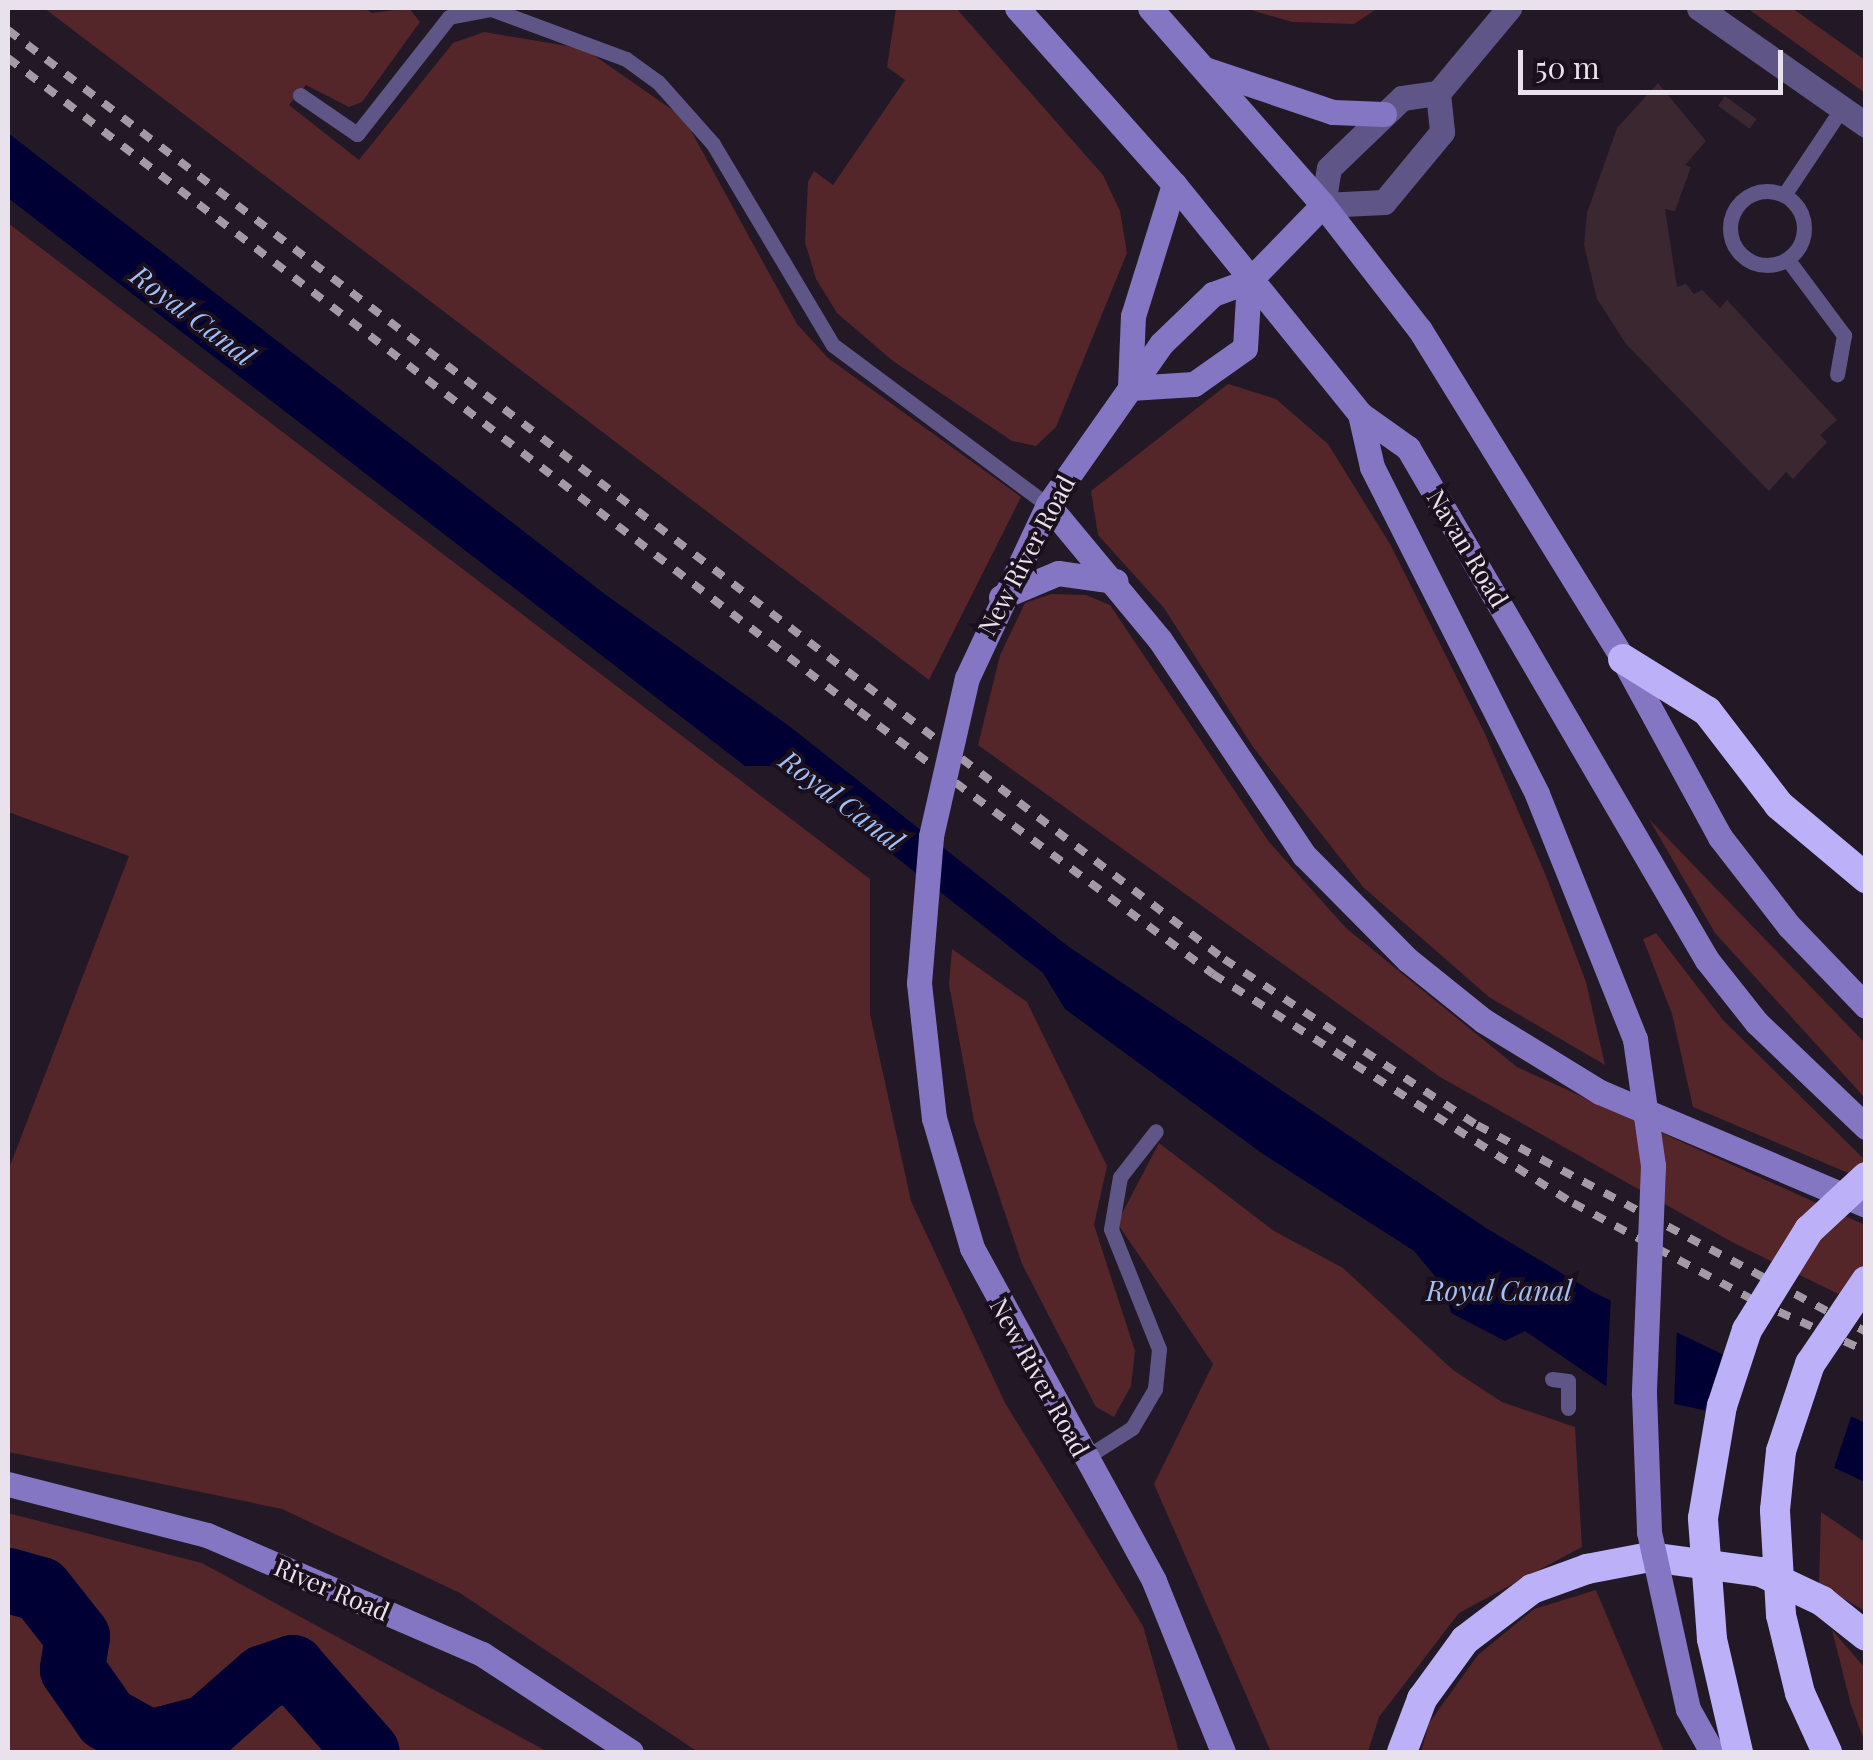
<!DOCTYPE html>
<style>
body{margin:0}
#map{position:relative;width:1873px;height:1760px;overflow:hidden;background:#231826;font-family:"Playfair Display",serif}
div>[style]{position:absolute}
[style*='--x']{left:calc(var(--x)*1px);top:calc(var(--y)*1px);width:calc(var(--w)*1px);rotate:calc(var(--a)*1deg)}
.green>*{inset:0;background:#542529}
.water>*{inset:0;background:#000035}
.pier>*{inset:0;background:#231826}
.river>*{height:65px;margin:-32.5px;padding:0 32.5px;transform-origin:32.5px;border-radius:32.5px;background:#000035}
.building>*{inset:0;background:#3a2730;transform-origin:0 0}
.service>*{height:15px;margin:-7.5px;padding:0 7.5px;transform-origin:7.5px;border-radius:7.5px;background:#5f5687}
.service>.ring{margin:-7.5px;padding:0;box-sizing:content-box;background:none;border:15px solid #5f5687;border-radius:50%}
.minor>*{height:25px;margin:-12.5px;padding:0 12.5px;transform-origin:12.5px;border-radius:12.5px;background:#5f5687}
.tertiary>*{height:25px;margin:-12.5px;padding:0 12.5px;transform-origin:12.5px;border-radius:12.5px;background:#5f5687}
.secondary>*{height:25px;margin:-12.5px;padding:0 12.5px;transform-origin:12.5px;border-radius:12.5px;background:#8576c4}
.motorway>*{height:30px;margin:-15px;padding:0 15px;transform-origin:15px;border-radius:15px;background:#bcb0f9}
.rail>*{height:8px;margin-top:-4px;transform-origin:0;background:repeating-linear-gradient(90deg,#a39aa6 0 12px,transparent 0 24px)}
.secondary-bridge>*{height:25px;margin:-12.5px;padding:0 12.5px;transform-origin:12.5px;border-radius:12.5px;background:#8576c4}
.motorway-bridge>*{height:30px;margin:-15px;padding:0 15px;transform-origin:15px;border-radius:15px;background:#bcb0f9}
span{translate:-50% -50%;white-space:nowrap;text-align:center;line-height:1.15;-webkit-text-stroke:8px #1a0f1c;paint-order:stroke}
.street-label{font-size:25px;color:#e9e1eb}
.water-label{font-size:28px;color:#a2bff6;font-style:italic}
.frame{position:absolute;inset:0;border:10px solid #e9e1eb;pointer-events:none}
.scale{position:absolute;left:1518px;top:50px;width:265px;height:45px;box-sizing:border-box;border:5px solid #e9e1eb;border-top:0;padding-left:12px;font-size:30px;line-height:35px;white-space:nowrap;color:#e9e1eb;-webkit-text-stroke:8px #1a0f1c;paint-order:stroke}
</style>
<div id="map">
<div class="green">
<i style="clip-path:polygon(44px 8px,364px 8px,372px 13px,409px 8px,420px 22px,362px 102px,349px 107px,306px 85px,289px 105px,359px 160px,453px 43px,484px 32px,585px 49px,684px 118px,797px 324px,828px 358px,1021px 497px,929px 680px)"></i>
<i style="clip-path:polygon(896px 8px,956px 8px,1103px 175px,1120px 211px,1127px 253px,1056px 427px,1036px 446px,1012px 441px,893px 361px,837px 313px,816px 279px,805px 242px,808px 182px,814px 171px,833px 185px,905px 80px,887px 67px)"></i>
<i style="clip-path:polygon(1244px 8px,1378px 8px,1354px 24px,1292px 22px)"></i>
<i style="clip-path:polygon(1747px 8px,1792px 8px,1865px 60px,1865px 93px)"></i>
<i style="clip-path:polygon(8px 223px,870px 879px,870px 1014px,911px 1201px,1005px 1403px,1143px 1626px,1179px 1752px,698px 1752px,460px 1593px,282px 1509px,8px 1452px,8px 1171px,129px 856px,8px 812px)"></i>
<i style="clip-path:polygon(1228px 384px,1276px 399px,1328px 444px,1390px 544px,1485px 734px,1546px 876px,1586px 982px,1605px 1065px,1489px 997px,1363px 887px,1253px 747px,1164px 608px,1098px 535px,1091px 491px)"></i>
<i style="clip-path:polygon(1051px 594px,1086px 595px,1110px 605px,1269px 842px,1346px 928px,1517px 1067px,1865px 1225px,1865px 1307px,1732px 1242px,1440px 1077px,978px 745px,1000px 655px,1025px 603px)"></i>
<i style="clip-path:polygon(1649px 819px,1865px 1043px,1865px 1098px,1715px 933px)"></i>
<i style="clip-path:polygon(1656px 933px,1723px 1020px,1865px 1160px,1848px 1173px,1693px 1107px,1672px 1014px,1643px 939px)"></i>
<i style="clip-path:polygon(952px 949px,1027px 1002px,1107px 1166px,1094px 1225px,1135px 1351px,1131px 1386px,1114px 1417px,1096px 1407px,1022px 1264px,974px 1121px,949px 984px)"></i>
<i style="clip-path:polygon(1159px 1143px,1274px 1231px,1343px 1268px,1453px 1370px,1502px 1402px,1575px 1427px,1582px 1547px,1459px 1613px,1379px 1717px,1368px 1752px,1271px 1752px,1154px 1484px,1213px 1364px,1117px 1223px)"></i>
<i style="clip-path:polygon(1821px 1512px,1865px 1542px,1865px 1611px,1819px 1584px)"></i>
<i style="clip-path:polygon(8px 1513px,202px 1563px,548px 1752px,8px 1752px)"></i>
<i style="clip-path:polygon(1596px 1590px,1664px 1752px,1421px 1752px,1429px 1723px,1478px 1655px,1534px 1609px)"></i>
<i style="clip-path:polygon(1832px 1630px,1865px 1668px,1865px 1743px,1851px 1705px)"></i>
</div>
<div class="water">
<i style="clip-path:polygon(8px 133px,606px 595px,789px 726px,1069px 947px,1486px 1228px,1595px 1293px,1865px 1423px,1865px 1482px,1713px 1412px,1613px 1391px,1525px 1331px,1505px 1341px,1451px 1313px,1444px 1287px,1414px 1251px,1263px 1154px,1065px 1009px,1043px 973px,798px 780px,773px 766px,745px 766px,8px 198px)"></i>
</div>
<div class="pier">
<i style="clip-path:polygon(1611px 1295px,1677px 1324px,1674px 1408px,1606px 1393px)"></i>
<i style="clip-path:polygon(1725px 1350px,1853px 1411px,1833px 1471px,1703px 1414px)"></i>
</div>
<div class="river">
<i style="--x:8;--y:1580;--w:33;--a:16"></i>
<i style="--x:40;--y:1589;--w:60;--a:51.8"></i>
<i style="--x:77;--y:1636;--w:33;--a:99"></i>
<i style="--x:72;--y:1669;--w:60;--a:55.2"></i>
<i style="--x:106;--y:1718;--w:49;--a:29.2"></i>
<i style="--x:149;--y:1742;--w:59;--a:-14.7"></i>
<i style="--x:206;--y:1727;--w:76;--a:-41.3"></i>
<i style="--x:263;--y:1677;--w:31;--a:-19"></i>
<i style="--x:292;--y:1667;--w:113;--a:48.6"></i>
</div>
<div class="building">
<i style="clip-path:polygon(1658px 83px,1706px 141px,1685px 165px,1691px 167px,1675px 211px,1665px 209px,1677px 287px,1686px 284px,1694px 294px,1702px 290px,1720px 308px,1727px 300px,1837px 420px,1820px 435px,1827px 442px,1793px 479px,1786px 472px,1769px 491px,1626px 344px,1597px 299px,1584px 245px,1587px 213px,1617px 128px)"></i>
<i style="left:1725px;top:96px;width:39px;height:12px;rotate:36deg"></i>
</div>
<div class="service">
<i style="--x:300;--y:95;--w:69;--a:34.4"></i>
<i style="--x:357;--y:134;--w:149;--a:-51.8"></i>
<i style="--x:449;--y:17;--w:43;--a:-10.8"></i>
<i style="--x:491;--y:9;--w:144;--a:20.3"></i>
<i style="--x:626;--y:59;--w:39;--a:36"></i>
<i style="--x:658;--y:82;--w:83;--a:48.4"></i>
<i style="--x:713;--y:144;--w:234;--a:59.2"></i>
<i style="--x:833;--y:345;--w:268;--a:36.7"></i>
<i class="ring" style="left:1730px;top:191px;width:59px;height:59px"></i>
<i style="--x:1784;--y:195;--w:105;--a:-56.3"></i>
<i style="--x:1788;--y:260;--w:94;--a:53.3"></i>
<i style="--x:1844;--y:335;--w:40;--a:100"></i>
<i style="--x:1552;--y:1379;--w:16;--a:7"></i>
<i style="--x:1568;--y:1381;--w:27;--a:90"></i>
<i style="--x:1085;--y:1458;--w:56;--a:-32.6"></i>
<i style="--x:1132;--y:1428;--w:45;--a:-59.5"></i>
<i style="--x:1155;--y:1389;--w:40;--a:-84.3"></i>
<i style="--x:1159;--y:1349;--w:129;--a:-111.8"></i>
<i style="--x:1111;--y:1229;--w:53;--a:-80.2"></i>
<i style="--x:1120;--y:1177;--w:58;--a:-52"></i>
</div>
<div class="minor">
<i style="--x:1699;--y:8;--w:204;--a:35"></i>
</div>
<div class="tertiary">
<i style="--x:1438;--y:93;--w:39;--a:84"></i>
<i style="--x:1442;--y:132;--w:91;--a:129.6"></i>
<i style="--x:1384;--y:202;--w:61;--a:177.2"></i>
<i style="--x:1323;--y:205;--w:37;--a:-81"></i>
<i style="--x:1329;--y:168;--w:101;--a:-43.8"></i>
<i style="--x:1402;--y:98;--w:36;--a:-8"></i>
<i style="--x:1438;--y:93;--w:111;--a:-50.1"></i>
</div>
<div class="secondary">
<i style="--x:1017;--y:8;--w:236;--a:48.3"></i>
<i style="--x:1174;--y:184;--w:296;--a:51"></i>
<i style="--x:1360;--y:414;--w:59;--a:35.3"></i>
<i style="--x:1408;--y:448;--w:593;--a:59.72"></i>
<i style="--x:1707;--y:960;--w:80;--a:51.6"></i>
<i style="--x:1757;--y:1023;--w:151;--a:43.7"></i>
<i style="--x:1150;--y:8;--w:262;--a:48.7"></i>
<i style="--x:1323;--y:205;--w:158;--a:52.2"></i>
<i style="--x:1420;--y:330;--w:387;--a:58.3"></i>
<i style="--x:1623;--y:659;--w:203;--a:61.4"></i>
<i style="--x:1720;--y:837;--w:113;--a:52.2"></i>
<i style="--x:1789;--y:926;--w:111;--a:46.1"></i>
<i style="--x:1205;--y:69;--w:135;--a:18.6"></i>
<i style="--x:1333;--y:112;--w:51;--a:2.2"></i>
<i style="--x:1130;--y:387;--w:71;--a:-87.6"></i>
<i style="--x:1133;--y:316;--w:138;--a:-72.7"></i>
<i style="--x:1130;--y:388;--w:64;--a:-3.6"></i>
<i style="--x:1194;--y:384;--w:62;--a:-35.2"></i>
<i style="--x:1245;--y:348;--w:67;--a:-86.6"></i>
<i style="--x:1360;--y:414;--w:54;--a:77.2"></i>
<i style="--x:1372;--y:467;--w:366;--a:63.2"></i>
<i style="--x:1537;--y:794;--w:264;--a:68.2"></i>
<i style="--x:1048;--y:505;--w:175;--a:50.3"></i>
<i style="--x:1160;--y:640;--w:259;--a:56.2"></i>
<i style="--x:1304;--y:855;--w:148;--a:45.3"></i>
<i style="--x:1408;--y:960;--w:97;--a:38.8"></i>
<i style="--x:1484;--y:1021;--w:136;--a:31.5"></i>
<i style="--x:1600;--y:1092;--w:289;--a:23"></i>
<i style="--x:1001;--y:597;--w:62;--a:-22.8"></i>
<i style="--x:1058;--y:573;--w:58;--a:8"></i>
<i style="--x:967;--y:678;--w:191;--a:-64.9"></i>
<i style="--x:1048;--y:505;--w:197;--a:-54.9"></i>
<i style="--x:1161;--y:344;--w:72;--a:-43.9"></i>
<i style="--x:1213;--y:294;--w:38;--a:-20"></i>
<i style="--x:1249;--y:281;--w:106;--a:-45.8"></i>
<i style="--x:919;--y:983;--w:136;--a:83.7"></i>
<i style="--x:934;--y:1118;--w:135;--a:73.7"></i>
<i style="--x:972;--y:1248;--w:379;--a:61.3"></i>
<i style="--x:1154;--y:1581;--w:184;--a:68"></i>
<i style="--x:8;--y:1484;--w:205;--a:14.4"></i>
<i style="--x:207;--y:1535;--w:300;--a:23.4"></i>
<i style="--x:482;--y:1654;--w:178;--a:33.3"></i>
</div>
<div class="motorway">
<i style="--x:1623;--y:659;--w:99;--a:31.8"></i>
<i style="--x:1707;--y:711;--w:118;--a:52.5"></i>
<i style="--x:1779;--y:805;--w:114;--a:40"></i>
<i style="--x:1402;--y:1752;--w:57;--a:-69.3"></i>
<i style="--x:1422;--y:1699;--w:73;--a:-53.9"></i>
<i style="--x:1465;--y:1640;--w:84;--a:-37.3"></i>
<i style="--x:1532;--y:1589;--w:59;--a:-20"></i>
<i style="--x:1587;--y:1569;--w:64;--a:-10.8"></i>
<i style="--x:1650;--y:1557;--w:112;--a:7.7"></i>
<i style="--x:1761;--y:1572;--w:68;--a:25.4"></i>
<i style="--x:1822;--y:1601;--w:56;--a:38.5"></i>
</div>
<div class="rail">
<i style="--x:8;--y:30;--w:1530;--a:37.38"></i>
<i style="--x:1224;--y:959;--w:303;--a:33.3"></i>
<i style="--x:1477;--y:1125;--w:441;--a:28"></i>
<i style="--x:8;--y:58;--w:1073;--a:37.5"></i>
<i style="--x:859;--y:711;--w:441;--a:36.6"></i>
<i style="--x:1213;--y:974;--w:427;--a:32.5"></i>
<i style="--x:1573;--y:1203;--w:209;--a:28.3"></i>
<i style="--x:1757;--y:1302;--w:120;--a:24.2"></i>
</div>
<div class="secondary-bridge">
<i style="--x:919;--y:983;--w:147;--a:-85.3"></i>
<i style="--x:931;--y:836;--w:162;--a:-77.2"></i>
<i style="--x:1635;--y:1039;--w:128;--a:81.9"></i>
<i style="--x:1653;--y:1166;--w:228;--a:92.3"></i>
<i style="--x:1644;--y:1394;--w:138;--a:87.9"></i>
<i style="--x:1649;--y:1532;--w:181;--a:77.6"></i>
<i style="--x:1688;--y:1709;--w:49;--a:60.8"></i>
</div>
<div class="motorway-bridge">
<i style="--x:1738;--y:1752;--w:116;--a:-103"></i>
<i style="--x:1712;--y:1639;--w:121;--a:-94.3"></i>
<i style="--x:1703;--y:1518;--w:114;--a:-80.4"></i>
<i style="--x:1722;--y:1406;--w:80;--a:-71.8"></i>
<i style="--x:1747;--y:1330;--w:118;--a:-58.2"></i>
<i style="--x:1809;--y:1230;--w:78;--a:-42.9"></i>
<i style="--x:1827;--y:1752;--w:65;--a:-114.6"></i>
<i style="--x:1800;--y:1693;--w:80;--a:-103.7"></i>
<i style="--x:1781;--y:1615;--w:105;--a:-93.3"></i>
<i style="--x:1775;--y:1510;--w:59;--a:-84.2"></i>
<i style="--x:1781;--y:1451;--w:92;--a:-71.6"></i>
<i style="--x:1810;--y:1364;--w:100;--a:-56"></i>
</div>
<div class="street-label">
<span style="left:1468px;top:548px;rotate:59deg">Navan Road</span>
<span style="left:1026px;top:555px;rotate:-62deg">New River Road</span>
<span style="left:1040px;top:1377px;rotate:61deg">New River Road</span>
<span style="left:332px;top:1589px;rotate:23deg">River Road</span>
</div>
<div class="water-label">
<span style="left:193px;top:315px;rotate:37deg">Royal Canal</span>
<span style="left:842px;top:800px;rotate:37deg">Royal Canal</span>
<span style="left:1499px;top:1290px">Royal Canal</span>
</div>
<div class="frame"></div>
<div class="scale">50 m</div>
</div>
